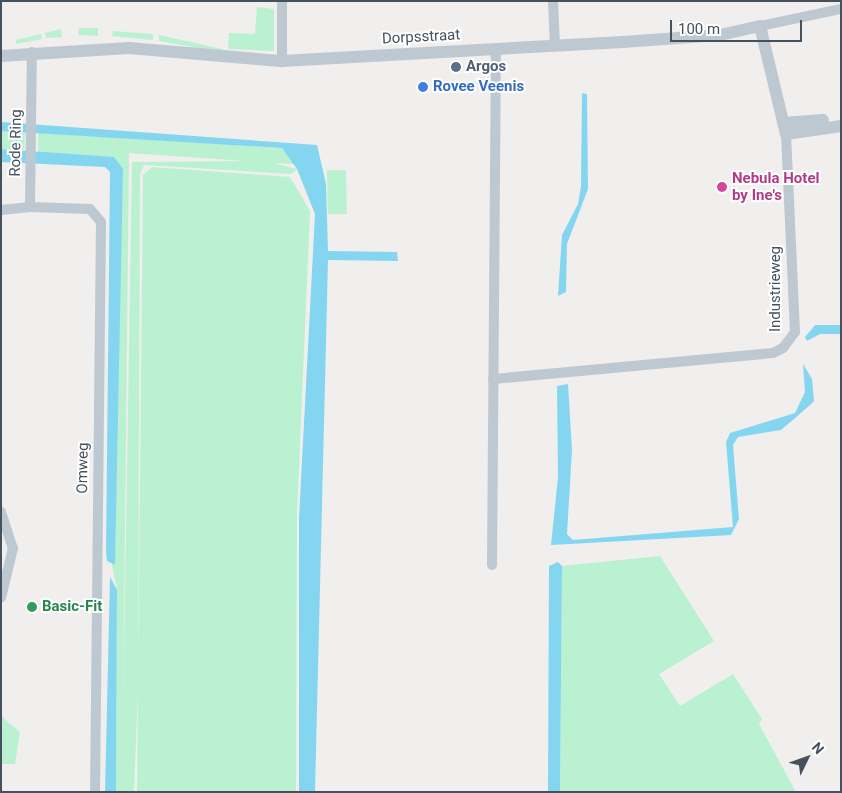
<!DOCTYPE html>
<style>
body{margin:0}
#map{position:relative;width:842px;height:793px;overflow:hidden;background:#f1eeee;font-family:Roboto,sans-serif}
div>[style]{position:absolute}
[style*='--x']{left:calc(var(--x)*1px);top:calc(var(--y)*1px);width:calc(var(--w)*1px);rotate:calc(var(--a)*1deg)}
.green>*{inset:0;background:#baf1d1;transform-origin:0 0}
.water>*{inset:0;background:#84d6f0}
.minor>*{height:10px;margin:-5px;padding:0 5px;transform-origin:5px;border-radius:5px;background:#bec8d1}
.tertiary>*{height:12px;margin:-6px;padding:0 6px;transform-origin:6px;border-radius:6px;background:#bec8d1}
.dots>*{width:14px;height:14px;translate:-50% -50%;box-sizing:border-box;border:2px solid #fff;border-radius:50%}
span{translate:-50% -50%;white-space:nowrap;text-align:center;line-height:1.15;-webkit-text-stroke:4px #fff;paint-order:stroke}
.street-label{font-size:15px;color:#45515d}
.service-label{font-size:15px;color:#4e5e75;font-weight:700}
.left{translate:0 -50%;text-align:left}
.shop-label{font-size:15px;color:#366cbe;font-weight:700}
.hotel-label{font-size:15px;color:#b23c85;font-weight:700}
.leisure-label{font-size:15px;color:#27864d;font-weight:700}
.frame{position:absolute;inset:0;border:2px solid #45515d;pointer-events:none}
.north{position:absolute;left:782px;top:733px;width:50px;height:50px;-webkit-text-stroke:4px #fff;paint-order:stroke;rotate:48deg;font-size:14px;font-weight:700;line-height:20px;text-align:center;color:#45515d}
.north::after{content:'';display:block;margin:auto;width:18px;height:22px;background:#45515d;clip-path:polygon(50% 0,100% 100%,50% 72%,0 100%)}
.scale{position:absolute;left:670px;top:20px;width:132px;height:22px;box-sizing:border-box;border:2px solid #45515d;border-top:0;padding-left:6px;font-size:15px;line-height:18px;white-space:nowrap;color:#45515d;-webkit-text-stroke:4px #fff;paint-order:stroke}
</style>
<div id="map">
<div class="green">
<i style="clip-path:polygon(257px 7px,274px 9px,274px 51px,228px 49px,229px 33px,255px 34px)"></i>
<i style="clip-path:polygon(79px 28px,98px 28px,98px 36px,78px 35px)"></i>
<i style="clip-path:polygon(61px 29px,62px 37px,46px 38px,45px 33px)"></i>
<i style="clip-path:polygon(113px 31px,153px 34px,153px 40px,112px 36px)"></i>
<i style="clip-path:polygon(41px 34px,42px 39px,16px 44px,16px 40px)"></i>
<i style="clip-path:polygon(159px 35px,222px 49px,221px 52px,159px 41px)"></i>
<i style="left:1px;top:131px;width:24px;height:18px;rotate:2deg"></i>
<i style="clip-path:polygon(evenodd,38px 132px,282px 148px,295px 164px,273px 163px,297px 169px,291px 174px,144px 165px,140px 174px,138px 682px,143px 175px,152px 167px,290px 177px,310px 211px,297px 514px,296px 792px,137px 792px,138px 690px,134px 792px,116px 792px,117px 590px,112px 565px,123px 169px,38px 152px,38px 132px,129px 153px,246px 161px,132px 162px,123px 717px,129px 153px)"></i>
<i style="left:346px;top:170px;width:44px;height:19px;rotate:89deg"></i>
<i style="clip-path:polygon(660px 556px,714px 641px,659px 674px,680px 706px,733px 674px,762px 719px,759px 724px,796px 792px,560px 792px,562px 566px)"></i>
<i style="clip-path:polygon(1px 716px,20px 732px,15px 764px,1px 764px)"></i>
</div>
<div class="water">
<i style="clip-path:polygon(582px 93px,587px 94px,588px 189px,567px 244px,566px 292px,558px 296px,562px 235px,578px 204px,581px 186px)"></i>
<i style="clip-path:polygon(1px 122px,317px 145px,326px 184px,328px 251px,397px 252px,398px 261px,328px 260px,315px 792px,299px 792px,299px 518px,315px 214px,297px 169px,282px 148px,1px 131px)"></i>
<i style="clip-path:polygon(1px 149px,114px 157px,123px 169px,115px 565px,107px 561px,106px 552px,110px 172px,105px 167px,1px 162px)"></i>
<i style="clip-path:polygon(815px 325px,841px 325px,841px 334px,820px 334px,807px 341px,805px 337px)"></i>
<i style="clip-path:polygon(803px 364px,812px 379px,814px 401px,809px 406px,781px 430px,738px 437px,733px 445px,739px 519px,731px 535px,551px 545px,558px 477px,557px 386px,568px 384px,572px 450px,567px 534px,573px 540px,733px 527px,726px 442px,730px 433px,795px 413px,805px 392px)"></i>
<i style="clip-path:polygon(558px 562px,562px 566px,560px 792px,548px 792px,549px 566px)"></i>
<i style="clip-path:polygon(110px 577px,117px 590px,116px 792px,105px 792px)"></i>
</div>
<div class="minor">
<i style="--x:553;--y:1;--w:45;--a:87.5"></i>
<i style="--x:760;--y:26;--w:83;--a:-11.9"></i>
<i style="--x:282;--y:61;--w:60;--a:-90"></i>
<i style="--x:30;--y:207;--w:60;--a:1.9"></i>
<i style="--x:90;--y:209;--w:17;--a:50"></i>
<i style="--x:101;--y:222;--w:570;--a:90.6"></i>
<i style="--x:1;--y:210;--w:29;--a:-6"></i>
<i style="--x:30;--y:207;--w:155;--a:-89.3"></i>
<i style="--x:493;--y:379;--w:281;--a:-5.3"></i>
<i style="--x:773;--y:353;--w:11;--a:-27"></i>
<i style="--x:783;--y:348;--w:20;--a:-53"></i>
<i style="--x:795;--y:332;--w:198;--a:-92.6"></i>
<i style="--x:1;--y:512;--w:38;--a:72"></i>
<i style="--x:13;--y:548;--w:51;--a:103.5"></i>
<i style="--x:492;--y:565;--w:516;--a:-89.56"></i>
</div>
<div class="tertiary">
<i style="--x:1;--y:56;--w:128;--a:-3.6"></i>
<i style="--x:129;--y:48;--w:154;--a:4.9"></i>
<i style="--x:282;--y:61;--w:342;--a:-3.2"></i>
<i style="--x:623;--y:42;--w:97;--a:-4.1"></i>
<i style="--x:720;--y:35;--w:41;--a:-12.7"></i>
<i style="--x:760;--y:26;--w:111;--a:76.5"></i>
<i style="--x:786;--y:134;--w:56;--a:-8.3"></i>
<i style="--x:783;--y:123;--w:40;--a:-4.3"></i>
</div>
<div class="dots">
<i style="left:456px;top:67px;background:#5c6f8a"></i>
<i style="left:423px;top:87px;background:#3f7fe0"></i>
<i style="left:722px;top:187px;background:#d1479c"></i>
<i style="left:32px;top:607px;background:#2e9e5b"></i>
</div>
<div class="street-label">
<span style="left:421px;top:37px;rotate:-3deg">Dorpsstraat</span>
<span style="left:16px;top:143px;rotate:-89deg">Rode Ring</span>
<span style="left:776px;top:289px;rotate:-90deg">Industrieweg</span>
<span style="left:83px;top:468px;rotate:-89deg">Omweg</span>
</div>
<div class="service-label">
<span class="left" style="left:466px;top:67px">Argos</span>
</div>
<div class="shop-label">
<span class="left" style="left:433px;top:87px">Rovee Veenis</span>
</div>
<div class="hotel-label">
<span class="left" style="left:732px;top:187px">Nebula Hotel<br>by Ine's</span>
</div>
<div class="leisure-label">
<span class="left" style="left:42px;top:607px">Basic-Fit</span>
</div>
<div class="frame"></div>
<div class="north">N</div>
<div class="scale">100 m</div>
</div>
